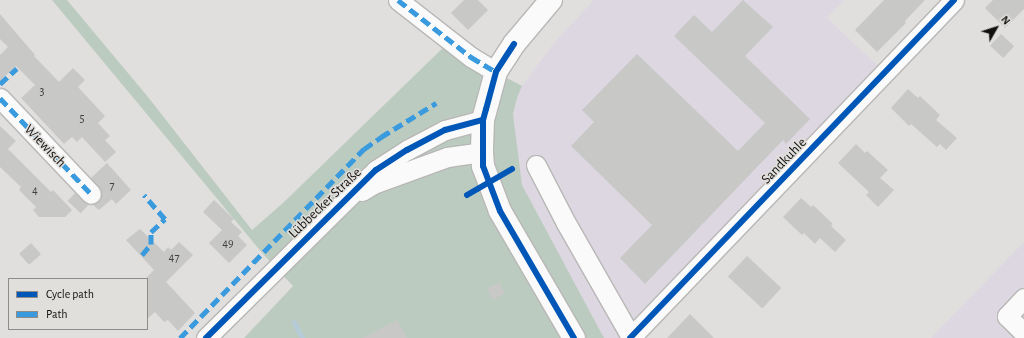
<!DOCTYPE html>
<meta charset="utf-8">
<style>
body{margin:0}
#map{position:relative;width:1024px;height:338px;overflow:hidden;background:#e0dfdd;font-family:"Alegreya Sans",sans-serif}
div>[style]{position:absolute}
[style*='--x']{left:calc(var(--x)*1px);top:calc(var(--y)*1px);width:calc(var(--w)*1px);rotate:calc(var(--a)*1deg)}
.commercial>*{inset:0;background:#ddd7e1}
.green>*{inset:0;background:#bccbc0}
.stream>*{height:5px;margin:-2.5px;padding:0 2.5px;transform-origin:2.5px;border-radius:2.5px;background:#b5cbd7}
.building>*{inset:0;background:#c8c8c6;transform-origin:0 0}
.roads{filter:drop-shadow(1px 0 #b8b7b6) drop-shadow(-1px 0 #b8b7b6) drop-shadow(0 1px #b8b7b6) drop-shadow(0 -1px #b8b7b6)}
.minor>*{height:19px;margin:-9.5px;padding:0 9.5px;transform-origin:9.5px;border-radius:9.5px;background:#fafafa}
.major>*{height:22px;margin:-11px;padding:0 11px;transform-origin:11px;border-radius:11px;background:#fafafa}
.quiet>*{height:5px;margin-top:-2.5px;transform-origin:0;background:repeating-linear-gradient(90deg,#3a9ade 0 10px,transparent 0 15px)}
.cycleway>*{height:6px;margin:-3px;padding:0 3px;transform-origin:3px;border-radius:3px;background:#0057b8}
span{translate:-50% -50%;white-space:nowrap;text-align:center;line-height:1.15;-webkit-text-stroke:3px #e1dfdc;paint-order:stroke}
.number-label{font-size:12px;color:#41403f}
.number-label span{-webkit-text-stroke-width:0}
.street-label{font-size:14px;color:#11100f}
.legend{position:absolute;left:8px;top:278px;width:140px;height:52px;box-sizing:border-box;background:#e1dfdc;border:1px solid #8e8c8a;margin:0;padding:5px 7px;list-style:none;font-size:12px;color:#11100f}
.legend li{display:flex;align-items:center;gap:8px;height:20px}
.legend b{width:20px;border:1px solid #8e8c8a}
.north{position:absolute;left:976px;top:8px;width:40px;height:40px;-webkit-text-stroke:3px #e1dfdc;paint-order:stroke;rotate:51deg;font-size:11px;font-weight:700;line-height:16px;text-align:center;color:#11100f}
.north::after{content:'';display:block;margin:auto;width:14px;height:18px;background:#11100f;clip-path:polygon(50% 0,100% 100%,50% 72%,0 100%)}
</style>
<div id="map">
<div class="commercial">
<i style="clip-path:polygon(594px 0,844px 0,827px 18px,878px 66px,628px 338px,604px 338px,522px 185px,513px 114px,517px 98px,522px 86px,553px 44px)"></i>
<i style="clip-path:polygon(1024px 242px,1024px 338px,931px 338px)"></i>
</div>
<div class="green">
<i style="clip-path:polygon(52px 0,67px 0,148px 97px,252px 230px,283px 203px,448px 43px,467px 57px,522px 86px,517px 98px,513px 114px,522px 185px,604px 338px,244px 338px,293px 286px,264px 255px)"></i>
</div>
<div class="stream">
<i style="--x:294;--y:322;--w:18;--a:63"></i>
</div>
<div class="building">
<i style="clip-path:polygon(464px 0,478px 0,488px 10px,468px 30px,451px 13px)"></i>
<i style="clip-path:polygon(743px 0,773px 27px,745px 56px,810px 119px,786px 144px,783px 140px,645px 284px,620px 258px,652px 225px,571px 146px,594px 122px,582px 110px,637px 54px,738px 151px,765px 123px,674px 36px,694px 15px,712px 32px)"></i>
<i style="clip-path:polygon(884px 0,925px 0,905px 21px,906px 23px,877px 52px,855px 30px)"></i>
<i style="clip-path:polygon(993px 0,1024px 0,1024px 9px,1005px 28px,985px 8px)"></i>
<i style="clip-path:polygon(0 14px,35px 55px,34px 56px,59px 82px,73px 68px,85px 80px,78px 87px,105px 116px,98px 123px,110px 136px,105px 140px,116px 152px,105px 162px,82px 137px,77px 142px,72px 137px,64px 144px,21px 98px,35px 85px,16px 66px,0 81px,0 55px,8px 47px,0 39px)"></i>
<i style="left:1001px;top:34px;width:18px;height:16px;rotate:43deg"></i>
<i style="clip-path:polygon(908px 89px,918px 98px,920px 96px,940px 115px,936px 120px,957px 138px,946px 150px,940px 144px,937px 147px,911px 124px,909px 126px,891px 108px)"></i>
<i style="clip-path:polygon(0 126px,16px 141px,8px 149px,51px 192px,53px 190px,72px 210px,65px 217px,39px 217px,33px 210px,36px 207px,19px 190px,21px 187px,0 167px)"></i>
<i style="clip-path:polygon(856px 144px,865px 153px,867px 151px,888px 170px,880px 178px,894px 190px,878px 207px,866px 195px,869px 192px,838px 163px)"></i>
<i style="clip-path:polygon(107px 163px,131px 190px,116px 204px,112px 199px,99px 210px,93px 205px,98px 202px,101px 197px,102px 191px,91px 178px)"></i>
<i style="left:75px;top:193px;width:18px;height:11px;rotate:43deg"></i>
<i style="clip-path:polygon(801px 198px,811px 207px,813px 205px,833px 224px,831px 226px,846px 240px,835px 252px,820px 238px,815px 244px,804px 233px,802px 235px,783px 217px)"></i>
<i style="clip-path:polygon(214px 200px,234px 219px,231px 222px,242px 232px,238px 236px,247px 245px,229px 263px,209px 243px,222px 230px,203px 212px)"></i>
<i style="clip-path:polygon(140px 229px,164px 252px,168px 247px,171px 250px,179px 242px,193px 255px,166px 282px,195px 313px,178px 331px,168px 320px,164px 322px,155px 312px,147px 319px,147px 277px,154px 270px,126px 240px)"></i>
<i style="left:31px;top:243px;width:15px;height:16px;rotate:48deg"></i>
<i style="left:747px;top:256px;width:47px;height:28px;rotate:43deg"></i>
<i style="left:499px;top:282px;width:13px;height:14px;rotate:63deg"></i>
<i style="clip-path:polygon(690px 314px,714px 338px,667px 338px)"></i>
<i style="clip-path:polygon(397px 320px,407px 338px,363px 338px)"></i>
</div>
<div class="roads">
<div class="minor">
<i style="--x:398;--y:0;--w:93;--a:38"></i>
<i style="--x:471;--y:57;--w:29;--a:31"></i>
<i style="--x:0;--y:98;--w:132;--a:46.5"></i>
<i style="--x:536;--y:165;--w:65;--a:62.7"></i>
<i style="--x:566;--y:223;--w:131;--a:60.3"></i>
<i style="--x:362;--y:191;--w:13;--a:-32"></i>
<i style="--x:373;--y:184;--w:79;--a:-20"></i>
<i style="--x:447;--y:157;--w:35;--a:-8"></i>
<i style="--x:1024;--y:298;--w:25;--a:133"></i>
<i style="--x:1007;--y:316;--w:24;--a:45"></i>
<i style="--x:206;--y:338;--w:239;--a:-44.7"></i>
<i style="--x:376;--y:170;--w:37;--a:-33"></i>
<i style="--x:407;--y:150;--w:43;--a:-27.8"></i>
<i style="--x:445;--y:130;--w:39;--a:-15"></i>
<i style="--x:630;--y:338;--w:468;--a:-46.2"></i>
</div>
<div class="major">
<i style="--x:551;--y:0;--w:57;--a:130.1"></i>
<i style="--x:514;--y:44;--w:33;--a:123"></i>
<i style="--x:496;--y:72;--w:50;--a:105.2"></i>
<i style="--x:483;--y:120;--w:32;--a:92"></i>
<i style="--x:482;--y:152;--w:14;--a:86"></i>
<i style="--x:483;--y:166;--w:48;--a:69.3"></i>
<i style="--x:500;--y:211;--w:147;--a:59.8"></i>
</div>
</div>
<div class="quiet">
<i style="--x:398;--y:0;--w:93;--a:38"></i>
<i style="--x:471;--y:57;--w:29;--a:31"></i>
<i style="--x:0;--y:84;--w:23;--a:-43"></i>
<i style="--x:0;--y:98;--w:132;--a:46.5"></i>
<i style="--x:142;--y:255;--w:14;--a:-51"></i>
<i style="--x:151;--y:244;--w:12;--a:-90"></i>
<i style="--x:151;--y:232;--w:19;--a:-43"></i>
<i style="--x:165;--y:219;--w:32;--a:-131"></i>
<i style="--x:180;--y:338;--w:264;--a:-45.8"></i>
<i style="--x:364;--y:149;--w:21;--a:-35"></i>
<i style="--x:381;--y:137;--w:65;--a:-31.7"></i>
</div>
<div class="cycleway">
<i style="--x:514;--y:44;--w:33;--a:123"></i>
<i style="--x:496;--y:72;--w:38;--a:105"></i>
<i style="--x:486;--y:109;--w:11;--a:105"></i>
<i style="--x:483;--y:120;--w:46;--a:90"></i>
<i style="--x:483;--y:166;--w:48;--a:69.3"></i>
<i style="--x:500;--y:211;--w:147;--a:59.8"></i>
<i style="--x:467;--y:195;--w:52;--a:-30"></i>
<i style="--x:206;--y:338;--w:239;--a:-44.7"></i>
<i style="--x:376;--y:170;--w:37;--a:-33"></i>
<i style="--x:407;--y:150;--w:43;--a:-27.8"></i>
<i style="--x:445;--y:130;--w:39;--a:-15"></i>
<i style="--x:630;--y:338;--w:468;--a:-46.2"></i>
</div>
<div class="number-label">
<span style="left:42px;top:92px">3</span>
<span style="left:82px;top:119px">5</span>
<span style="left:112px;top:186px">7</span>
<span style="left:35px;top:191px">4</span>
<span style="left:228px;top:244px">49</span>
<span style="left:174px;top:258px">47</span>
</div>
<div class="street-label">
<span style="left:45px;top:146px;rotate:46deg">Wiewisch</span>
<span style="left:784px;top:161px;rotate:-46deg">Sandkuhle</span>
<span style="left:325px;top:203px;rotate:-44deg">Lübbecker Straße</span>
</div>
<ul class="legend">
<li><b style="height:5px;background:#0057b8"></b>Cycle path</li>
<li><b style="height:5px;background:#3a9ade"></b>Path</li>
</ul>
<div class="north">N</div>
</div>
